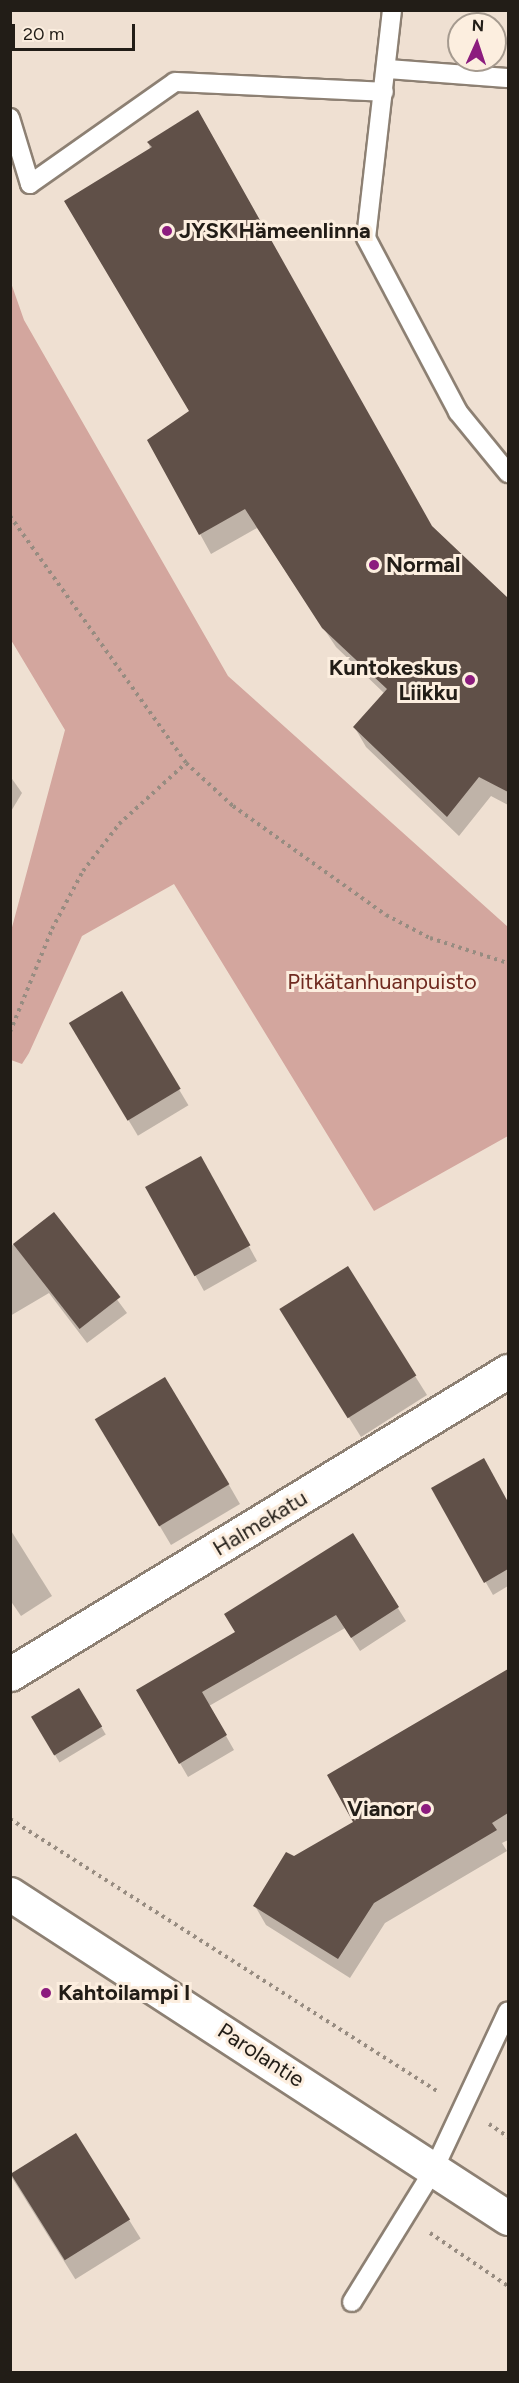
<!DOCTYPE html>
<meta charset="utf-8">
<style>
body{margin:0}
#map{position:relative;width:519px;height:2383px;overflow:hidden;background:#efe0d2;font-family:Figtree,sans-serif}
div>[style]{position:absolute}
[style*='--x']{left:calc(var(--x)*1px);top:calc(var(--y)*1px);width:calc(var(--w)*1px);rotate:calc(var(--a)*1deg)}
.green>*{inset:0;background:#d3a69e}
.shadow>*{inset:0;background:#0003;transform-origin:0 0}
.building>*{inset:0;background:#605048;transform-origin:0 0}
.path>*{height:4px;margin-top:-2px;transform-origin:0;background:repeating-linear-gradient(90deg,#978c81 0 3px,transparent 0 7.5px)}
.roads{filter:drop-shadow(2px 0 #8d8073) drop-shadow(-2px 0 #8d8073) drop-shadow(0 2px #8d8073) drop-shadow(0 -2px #8d8073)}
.service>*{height:18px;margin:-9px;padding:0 9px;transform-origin:9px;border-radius:9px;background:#fff}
.minor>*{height:33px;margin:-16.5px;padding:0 16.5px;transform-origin:16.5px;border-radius:16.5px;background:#fff}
.secondary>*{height:33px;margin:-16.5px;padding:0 16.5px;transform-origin:16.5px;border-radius:16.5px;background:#fff}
.dots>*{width:16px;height:16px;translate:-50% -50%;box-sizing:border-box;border:3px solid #fceedf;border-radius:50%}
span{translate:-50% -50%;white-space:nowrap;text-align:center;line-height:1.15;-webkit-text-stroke:6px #fceedf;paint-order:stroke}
.poi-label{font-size:22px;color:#221d17;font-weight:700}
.left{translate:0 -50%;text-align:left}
.right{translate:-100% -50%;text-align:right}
.park-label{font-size:22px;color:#702a20}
.street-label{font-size:22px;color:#221d17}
.frame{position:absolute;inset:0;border:12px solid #221d17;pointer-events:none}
.north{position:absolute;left:447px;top:12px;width:60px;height:60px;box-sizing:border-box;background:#fceedf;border:2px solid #a59a8f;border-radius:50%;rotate:3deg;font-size:16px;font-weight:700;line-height:24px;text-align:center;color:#221d17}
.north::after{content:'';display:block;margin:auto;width:21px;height:27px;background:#8c1c7e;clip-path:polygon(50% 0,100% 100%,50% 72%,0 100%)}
.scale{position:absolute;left:12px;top:24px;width:123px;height:27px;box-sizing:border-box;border:3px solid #221d17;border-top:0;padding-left:8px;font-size:18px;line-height:21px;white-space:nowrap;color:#221d17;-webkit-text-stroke:4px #fceedf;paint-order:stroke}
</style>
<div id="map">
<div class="green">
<i style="clip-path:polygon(10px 280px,24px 320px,228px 676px,508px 927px,508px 1136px,374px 1211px,174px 884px,82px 936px,29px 1053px,22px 1064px,11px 1060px,11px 931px,65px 730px,11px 640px)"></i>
</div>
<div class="shadow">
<i style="clip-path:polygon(197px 112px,431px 528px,508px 600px,508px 805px,491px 796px,459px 836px,366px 747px,355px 728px,385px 694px,336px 647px,257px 528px,211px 554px,200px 534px,191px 412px,149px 143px)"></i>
<i style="clip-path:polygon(10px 776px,22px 793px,10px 813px)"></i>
<i style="left:121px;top:993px;width:131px;height:59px;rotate:59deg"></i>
<i style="clip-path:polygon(209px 1173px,257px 1261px,204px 1291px,147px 1188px)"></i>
<i style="clip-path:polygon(54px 1215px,127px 1313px,87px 1343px,49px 1293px,10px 1316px,10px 1247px)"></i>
<i style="clip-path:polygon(293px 1328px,415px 1376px,427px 1395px,361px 1437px)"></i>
<i style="clip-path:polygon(108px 1439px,229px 1485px,240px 1504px,171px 1545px)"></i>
<i style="clip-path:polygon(483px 1460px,508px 1505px,508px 1586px,493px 1595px,433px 1489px)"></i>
<i style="clip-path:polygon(10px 1529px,52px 1596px,21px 1616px,10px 1600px)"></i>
<i style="clip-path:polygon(352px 1535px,406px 1621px,360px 1651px,345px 1628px,209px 1706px,234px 1750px,188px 1777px,138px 1691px,237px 1633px)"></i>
<i style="clip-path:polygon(508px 1670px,508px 1840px,502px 1843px,507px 1851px,385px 1923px,350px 1978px,266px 1925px,255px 1906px,294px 1858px,355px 1822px,329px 1775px)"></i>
<i style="left:79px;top:1690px;width:52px;height:54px;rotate:59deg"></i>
<i style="left:76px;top:2135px;width:122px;height:77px;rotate:58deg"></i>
</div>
<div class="building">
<i style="clip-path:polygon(198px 110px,432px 526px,508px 598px,508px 792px,479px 777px,447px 817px,353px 727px,387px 689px,322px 628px,245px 509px,199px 535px,147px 440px,189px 411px,64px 201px,152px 147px,147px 142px)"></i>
<i style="left:122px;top:991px;width:114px;height:62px;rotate:59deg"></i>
<i style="left:201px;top:1156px;width:102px;height:64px;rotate:61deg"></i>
<i style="left:54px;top:1212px;width:108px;height:52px;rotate:52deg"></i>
<i style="left:348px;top:1266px;width:129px;height:81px;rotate:58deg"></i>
<i style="left:165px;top:1377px;width:125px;height:82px;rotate:59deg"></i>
<i style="clip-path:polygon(484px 1458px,508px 1502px,508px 1569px,484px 1583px,431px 1488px)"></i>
<i style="clip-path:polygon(353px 1533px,399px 1607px,351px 1638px,336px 1615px,202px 1692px,227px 1735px,179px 1764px,136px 1690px,235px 1632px,224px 1614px)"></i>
<i style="clip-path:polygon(508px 1669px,508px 1813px,492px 1823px,497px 1830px,374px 1903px,338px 1959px,253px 1906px,286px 1852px,294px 1856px,353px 1822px,327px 1775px)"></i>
<i style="left:79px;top:1688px;width:45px;height:56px;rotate:59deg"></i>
<i style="left:76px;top:2133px;width:102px;height:77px;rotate:58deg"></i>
</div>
<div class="path">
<i style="--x:10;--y:516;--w:303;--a:54.5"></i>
<i style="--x:186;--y:763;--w:64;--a:42.5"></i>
<i style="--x:233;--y:806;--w:188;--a:35.5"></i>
<i style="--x:386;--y:915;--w:50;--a:27.6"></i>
<i style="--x:430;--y:938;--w:82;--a:17.8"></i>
<i style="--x:10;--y:1032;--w:111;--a:-67.8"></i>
<i style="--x:52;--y:929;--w:66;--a:-61.9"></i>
<i style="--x:83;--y:871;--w:59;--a:-52.5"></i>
<i style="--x:119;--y:824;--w:91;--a:-42.3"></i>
<i style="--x:10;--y:1819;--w:506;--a:32.5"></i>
<i style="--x:489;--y:2124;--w:23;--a:34"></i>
<i style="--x:430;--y:2233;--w:94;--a:34.2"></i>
</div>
<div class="roads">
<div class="service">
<i style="--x:392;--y:10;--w:229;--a:96.5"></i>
<i style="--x:366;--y:238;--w:197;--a:62.1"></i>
<i style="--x:458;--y:412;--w:79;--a:50.7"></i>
<i style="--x:387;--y:69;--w:121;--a:4.3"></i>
<i style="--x:10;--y:118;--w:69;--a:73.1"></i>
<i style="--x:30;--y:184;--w:177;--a:-35.1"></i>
<i style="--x:175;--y:82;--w:209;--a:2.7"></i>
<i style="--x:352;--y:2302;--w:156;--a:-58.3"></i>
<i style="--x:434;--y:2169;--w:174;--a:-64.9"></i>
</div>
<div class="minor">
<i style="--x:10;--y:1674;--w:583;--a:-31.32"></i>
</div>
<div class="secondary">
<i style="--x:10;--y:1894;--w:594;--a:33.05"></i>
</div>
</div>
<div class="dots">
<i style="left:167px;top:231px;background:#8c1c7e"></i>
<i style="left:374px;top:565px;background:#8c1c7e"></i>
<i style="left:470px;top:680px;background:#8c1c7e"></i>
<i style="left:426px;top:1809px;background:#8c1c7e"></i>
<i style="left:46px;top:1993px;background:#8c1c7e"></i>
</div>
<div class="poi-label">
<span class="left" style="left:179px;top:231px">JYSK Hämeenlinna</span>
<span class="left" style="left:386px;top:565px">Normal</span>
<span class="right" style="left:458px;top:680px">Kuntokeskus<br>Liikku</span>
<span class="right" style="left:414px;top:1809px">Vianor</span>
<span class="left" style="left:58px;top:1993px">Kahtoilampi I</span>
</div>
<div class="park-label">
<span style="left:382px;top:982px">Pitkätanhuanpuisto</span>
</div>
<div class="street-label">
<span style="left:260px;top:1523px;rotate:-31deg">Halmekatu</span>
<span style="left:261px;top:2055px;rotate:33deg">Parolantie</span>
</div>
<div class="frame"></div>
<div class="north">N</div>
<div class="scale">20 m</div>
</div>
